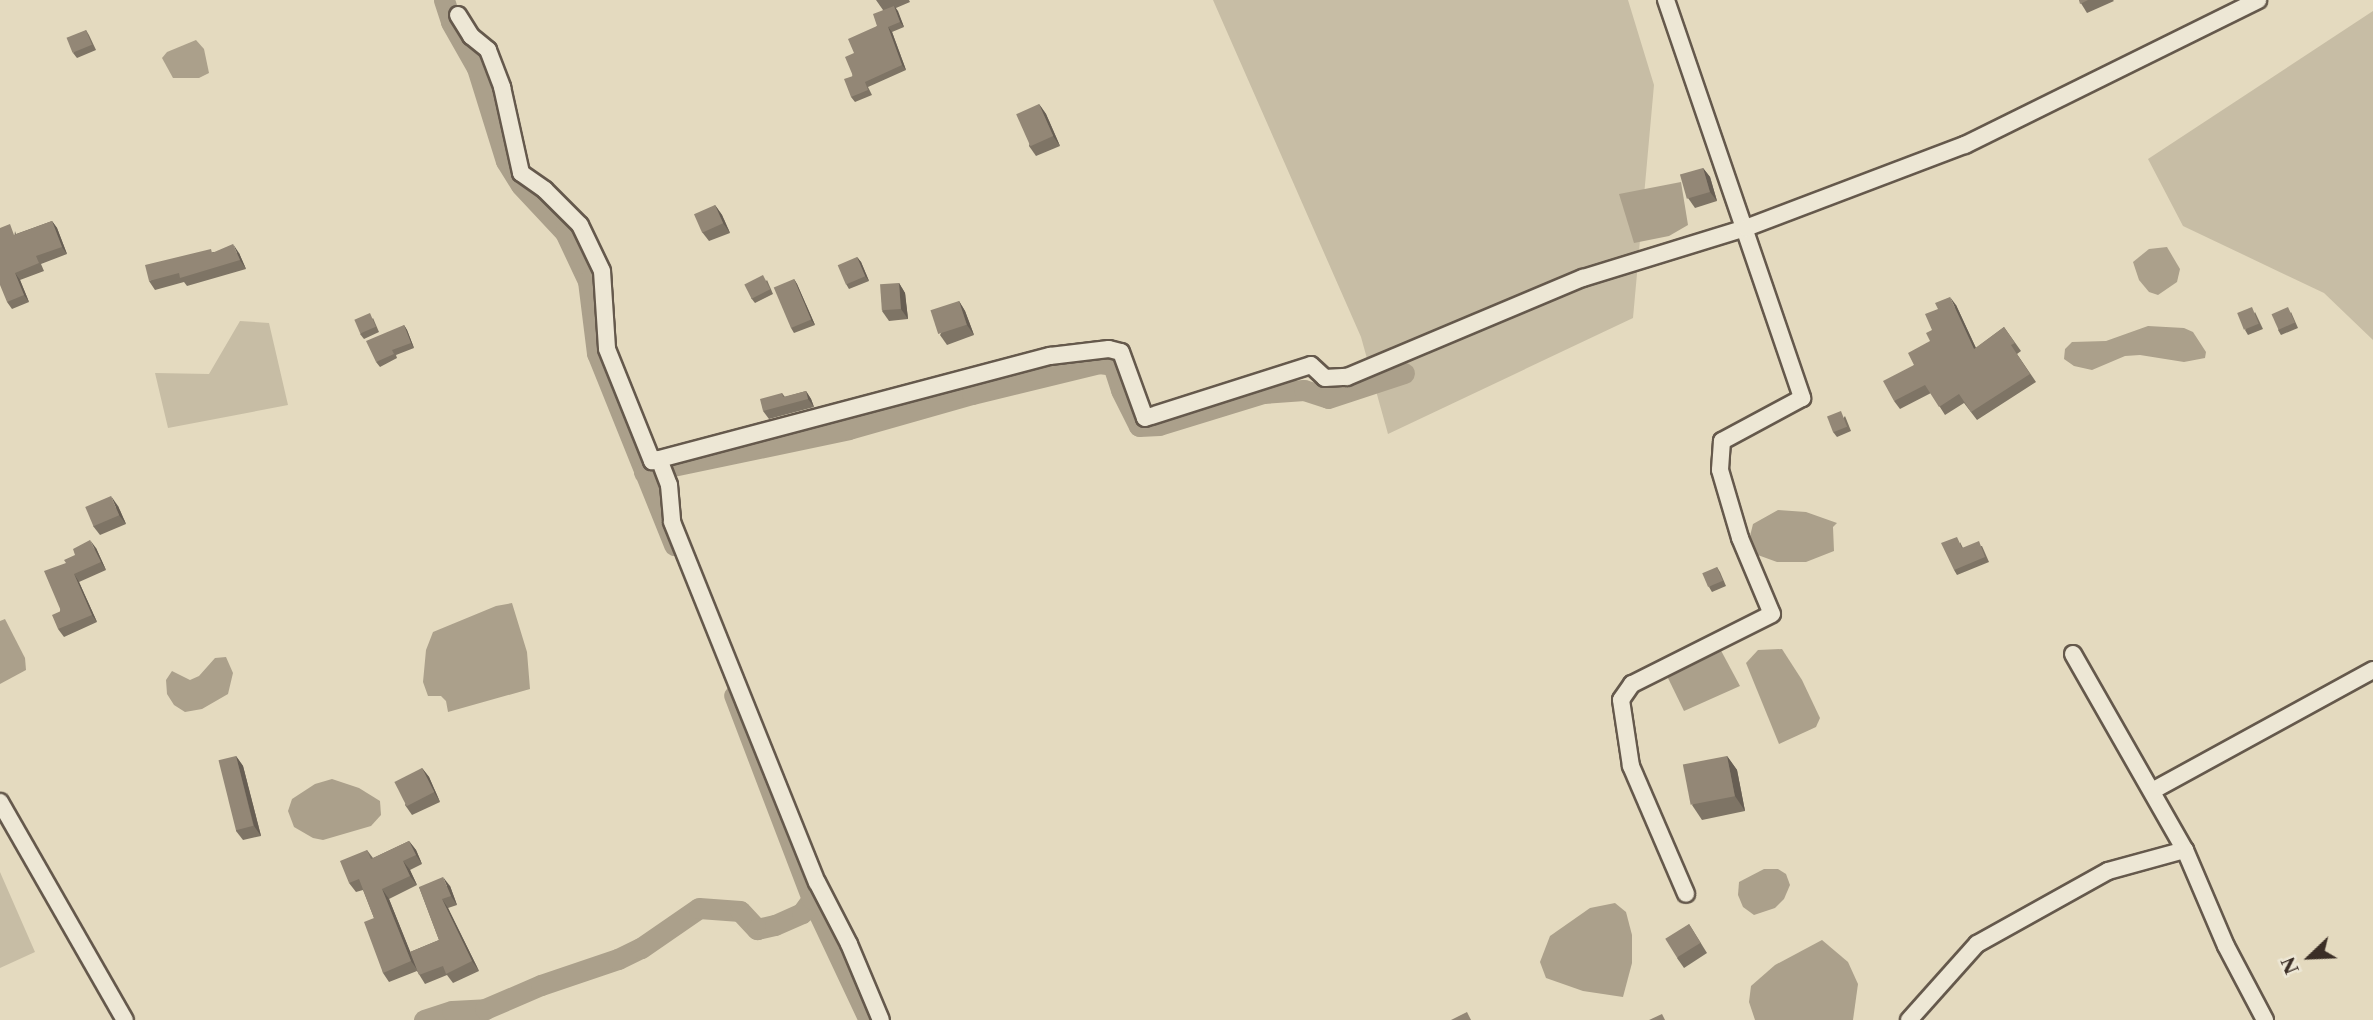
<!DOCTYPE html>
<style>
body{margin:0}
#map{position:relative;width:2373px;height:1020px;overflow:hidden;background:#e4dabf;font-family:"Libre Caslon Text",serif}
div>[style]{position:absolute}
[style*='--x']{left:calc(var(--x)*1px);top:calc(var(--y)*1px);width:calc(var(--w)*1px);rotate:calc(var(--a)*1deg)}
.green>*{inset:0;background:#c7bda5}
.water>*{inset:0;background:#aba08b}
.canal>*{height:21px;margin:-10.5px;padding:0 10.5px;transform-origin:10.5px;border-radius:10.5px;background:#aba08b}
.roads{filter:drop-shadow(2px 0 #65594c) drop-shadow(-2px 0 #65594c) drop-shadow(0 2px #65594c) drop-shadow(0 -2px #65594c)}
.street>*{height:16px;margin:-8px;padding:0 8px;transform-origin:8px;border-radius:8px;background:#ede7d5}
.wall>*{inset:0;background:#7e7465}
.shaded-wall>*{inset:0;background:#675e53}
.building>*{inset:0;background:#938776;transform-origin:0 0}
span{translate:-50% -50%;white-space:nowrap;text-align:center;line-height:1.15;-webkit-text-stroke:5px #ede7d5;paint-order:stroke}
.north{position:absolute;left:2275px;top:922px;width:70px;height:70px;-webkit-text-stroke:5px #ede7d5;paint-order:stroke;rotate:247deg;font-size:19px;font-weight:700;line-height:28px;text-align:center;color:#3b2e26}
.north::after{content:'';display:block;margin:auto;width:24px;height:32px;background:#3b2e26;clip-path:polygon(50% 0,100% 100%,50% 72%,0 100%)}
</style>
<div id="map">
<div class="green">
<i style="clip-path:polygon(1213px 0,1628px 0,1654px 85px,1633px 318px,1388px 434px,1361px 337px)"></i>
<i style="clip-path:polygon(2373px 11px,2373px 340px,2324px 293px,2183px 226px,2148px 159px)"></i>
<i style="clip-path:polygon(240px 321px,269px 323px,288px 405px,168px 428px,155px 373px,209px 374px)"></i>
<i style="clip-path:polygon(0 872px,35px 952px,0 968px)"></i>
</div>
<div class="water">
<i style="clip-path:polygon(196px 40px,204px 49px,209px 73px,199px 78px,173px 78px,162px 58px,167px 52px)"></i>
<i style="clip-path:polygon(1681px 182px,1688px 225px,1669px 236px,1634px 243px,1619px 194px)"></i>
<i style="clip-path:polygon(2167px 247px,2180px 269px,2177px 282px,2158px 295px,2149px 292px,2139px 280px,2133px 262px,2149px 249px)"></i>
<i style="clip-path:polygon(2148px 326px,2184px 328px,2193px 332px,2206px 352px,2205px 358px,2184px 362px,2140px 355px,2125px 356px,2092px 370px,2074px 366px,2064px 359px,2065px 349px,2072px 342px,2106px 341px)"></i>
<i style="clip-path:polygon(1778px 510px,1806px 512px,1837px 523px,1833px 527px,1834px 551px,1806px 562px,1777px 562px,1755px 554px,1750px 536px,1753px 524px)"></i>
<i style="clip-path:polygon(512px 603px,527px 652px,530px 689px,448px 712px,446px 701px,441px 696px,428px 696px,423px 682px,426px 650px,433px 632px,496px 606px)"></i>
<i style="clip-path:polygon(5px 619px,25px 658px,26px 670px,0 684px,0 621px)"></i>
<i style="clip-path:polygon(1718px 645px,1740px 686px,1684px 711px,1667px 676px)"></i>
<i style="clip-path:polygon(1782px 649px,1802px 680px,1820px 718px,1816px 727px,1779px 744px,1746px 663px,1758px 650px)"></i>
<i style="clip-path:polygon(226px 657px,233px 673px,228px 694px,202px 709px,185px 712px,174px 705px,167px 694px,166px 680px,172px 671px,190px 680px,199px 676px,215px 658px)"></i>
<i style="clip-path:polygon(332px 779px,359px 788px,380px 801px,381px 815px,371px 826px,323px 840px,313px 838px,294px 827px,288px 811px,292px 799px,315px 784px)"></i>
<i style="clip-path:polygon(1764px 869px,1778px 869px,1786px 874px,1790px 885px,1784px 899px,1775px 908px,1754px 915px,1743px 907px,1738px 895px,1739px 882px)"></i>
<i style="clip-path:polygon(1615px 903px,1626px 912px,1632px 935px,1632px 963px,1623px 997px,1583px 991px,1546px 978px,1540px 962px,1550px 936px,1590px 908px)"></i>
<i style="clip-path:polygon(1822px 940px,1848px 962px,1858px 984px,1853px 1020px,1755px 1020px,1749px 1002px,1751px 986px,1775px 965px)"></i>
</div>
<div class="canal">
<i style="--x:444;--y:0;--w:23;--a:72"></i>
<i style="--x:451;--y:22;--w:53;--a:60.5"></i>
<i style="--x:477;--y:68;--w:97;--a:72.7"></i>
<i style="--x:506;--y:161;--w:28;--a:58"></i>
<i style="--x:521;--y:185;--w:64;--a:46.9"></i>
<i style="--x:565;--y:232;--w:54;--a:64.9"></i>
<i style="--x:588;--y:281;--w:73;--a:82.9"></i>
<i style="--x:597;--y:353;--w:207;--a:68.1"></i>
<i style="--x:644;--y:472;--w:209;--a:-11.8"></i>
<i style="--x:849;--y:429;--w:128;--a:-15.9"></i>
<i style="--x:972;--y:394;--w:131;--a:-13.7"></i>
<i style="--x:1099;--y:363;--w:14;--a:8"></i>
<i style="--x:1113;--y:365;--w:26;--a:72"></i>
<i style="--x:1121;--y:390;--w:40;--a:63.4"></i>
<i style="--x:1139;--y:426;--w:20;--a:-3"></i>
<i style="--x:1159;--y:425;--w:109;--a:-17.1"></i>
<i style="--x:1263;--y:393;--w:41;--a:-4.2"></i>
<i style="--x:1304;--y:390;--w:25;--a:18"></i>
<i style="--x:1328;--y:398;--w:80;--a:-18.2"></i>
<i style="--x:812;--y:899;--w:134;--a:64.8"></i>
<i style="--x:424;--y:1020;--w:29;--a:-18"></i>
<i style="--x:452;--y:1011;--w:33;--a:-3"></i>
<i style="--x:485;--y:1009;--w:61;--a:-23.2"></i>
<i style="--x:541;--y:985;--w:81;--a:-18.7"></i>
<i style="--x:618;--y:959;--w:25;--a:-26"></i>
<i style="--x:641;--y:948;--w:70;--a:-34.6"></i>
<i style="--x:699;--y:908;--w:41;--a:4.2"></i>
<i style="--x:740;--y:911;--w:25;--a:47"></i>
<i style="--x:757;--y:929;--w:18;--a:-13"></i>
<i style="--x:775;--y:925;--w:30;--a:-24"></i>
<i style="--x:802;--y:913;--w:17;--a:-54"></i>
<i style="--x:812;--y:899;--w:218;--a:-110.9"></i>
</div>
<div class="roads">
<div class="street">
<i style="--x:1666;--y:0;--w:421;--a:71.1"></i>
<i style="--x:1802;--y:398;--w:91;--a:151.7"></i>
<i style="--x:1722;--y:441;--w:29;--a:94"></i>
<i style="--x:1720;--y:470;--w:71;--a:73.6"></i>
<i style="--x:1740;--y:538;--w:82;--a:67.2"></i>
<i style="--x:1772;--y:614;--w:157;--a:153.4"></i>
<i style="--x:1632;--y:684;--w:19;--a:125"></i>
<i style="--x:1621;--y:700;--w:67;--a:81.4"></i>
<i style="--x:1631;--y:766;--w:139;--a:66.7"></i>
<i style="--x:458;--y:15;--w:25;--a:58"></i>
<i style="--x:471;--y:36;--w:22;--a:39"></i>
<i style="--x:488;--y:50;--w:40;--a:69"></i>
<i style="--x:502;--y:87;--w:88;--a:77.5"></i>
<i style="--x:521;--y:173;--w:29;--a:35"></i>
<i style="--x:545;--y:190;--w:49;--a:45"></i>
<i style="--x:580;--y:225;--w:51;--a:64.4"></i>
<i style="--x:602;--y:271;--w:78;--a:86.3"></i>
<i style="--x:607;--y:349;--w:121;--a:68.1"></i>
<i style="--x:652;--y:461;--w:412;--a:-14.8"></i>
<i style="--x:1050;--y:356;--w:59;--a:-6.8"></i>
<i style="--x:1109;--y:349;--w:12;--a:14"></i>
<i style="--x:1121;--y:352;--w:70;--a:70"></i>
<i style="--x:1145;--y:418;--w:174;--a:-17.7"></i>
<i style="--x:1311;--y:365;--w:19;--a:43"></i>
<i style="--x:1325;--y:378;--w:22;--a:-3"></i>
<i style="--x:1347;--y:377;--w:256;--a:-22.8"></i>
<i style="--x:1583;--y:278;--w:170;--a:-17.1"></i>
<i style="--x:1746;--y:228;--w:234;--a:-20.8"></i>
<i style="--x:1965;--y:145;--w:327;--a:-26.3"></i>
<i style="--x:659;--y:459;--w:28;--a:69"></i>
<i style="--x:669;--y:485;--w:37;--a:85"></i>
<i style="--x:672;--y:522;--w:388;--a:68.1"></i>
<i style="--x:817;--y:882;--w:70;--a:62.7"></i>
<i style="--x:849;--y:944;--w:82;--a:67.2"></i>
<i style="--x:2073;--y:654;--w:226;--a:60.3"></i>
<i style="--x:2185;--y:850;--w:104;--a:66.9"></i>
<i style="--x:2226;--y:946;--w:84;--a:62.2"></i>
<i style="--x:2152;--y:791;--w:252;--a:-28.7"></i>
<i style="--x:0;--y:802;--w:251;--a:60.2"></i>
<i style="--x:1909;--y:1020;--w:102;--a:-48.2"></i>
<i style="--x:1977;--y:944;--w:150;--a:-29.1"></i>
<i style="--x:2108;--y:871;--w:80;--a:-15.3"></i>
</div>
</div>
<div class="wall">
<i style="clip-path:polygon(876px 0,909px 0,910px 2px,896px 8px,904px 27px,892px 32px,906px 70px,868px 87px,872px 95px,855px 102px,851px 97px,854px 53px,877px 26px,883px 10px)"></i>
<i style="clip-path:polygon(2079px 0,2113px 0,2114px 1px,2087px 13px)"></i>
<i style="clip-path:polygon(86px 30px,89px 35px,96px 50px,77px 58px,73px 53px)"></i>
<i style="clip-path:polygon(1039px 104px,1046px 114px,1060px 146px,1036px 156px,1029px 146px)"></i>
<i style="clip-path:polygon(1703px 168px,1710px 177px,1717px 201px,1695px 208px,1688px 198px)"></i>
<i style="clip-path:polygon(715px 205px,722px 215px,730px 233px,709px 241px,702px 232px)"></i>
<i style="clip-path:polygon(52px 221px,57px 228px,67px 254px,41px 264px,44px 271px,20px 280px,29px 302px,12px 309px,7px 302px,15px 231px,16px 234px)"></i>
<i style="clip-path:polygon(213px 252px,239px 253px,246px 269px,187px 286px,184px 282px,155px 290px,149px 281px)"></i>
<i style="clip-path:polygon(857px 257px,861px 262px,869px 281px,849px 289px,846px 284px)"></i>
<i style="clip-path:polygon(794px 279px,797px 284px,815px 325px,794px 333px,791px 328px)"></i>
<i style="clip-path:polygon(767px 280px,773px 294px,755px 303px,751px 298px)"></i>
<i style="clip-path:polygon(899px 283px,905px 293px,908px 319px,889px 321px,882px 311px)"></i>
<i style="clip-path:polygon(959px 301px,965px 311px,974px 335px,947px 345px,940px 335px)"></i>
<i style="clip-path:polygon(1956px 305px,1976px 348px,2004px 327px,2021px 351px,2017px 354px,2036px 382px,1977px 420px,1964px 403px,1945px 415px,1931px 393px,1900px 409px,1894px 401px,1914px 365px)"></i>
<i style="clip-path:polygon(2255px 312px,2263px 329px,2248px 335px,2245px 330px)"></i>
<i style="clip-path:polygon(2291px 312px,2298px 328px,2281px 335px,2278px 330px)"></i>
<i style="clip-path:polygon(373px 318px,379px 332px,364px 339px,360px 334px)"></i>
<i style="clip-path:polygon(404px 325px,407px 330px,414px 348px,396px 355px,397px 358px,380px 367px,376px 362px)"></i>
<i style="clip-path:polygon(806px 391px,811px 399px,814px 407px,769px 419px,763px 411px,782px 393px,785px 397px)"></i>
<i style="clip-path:polygon(1845px 416px,1851px 431px,1837px 437px,1833px 432px)"></i>
<i style="clip-path:polygon(118px 506px,126px 524px,100px 535px,93px 526px)"></i>
<i style="clip-path:polygon(1960px 542px,1963px 548px,1982px 546px,1989px 562px,1957px 575px,1954px 570px)"></i>
<i style="clip-path:polygon(96px 548px,106px 570px,79px 582px,97px 622px,64px 637px,58px 629px,66px 563px)"></i>
<i style="clip-path:polygon(1717px 567px,1720px 572px,1726px 586px,1712px 592px,1709px 587px)"></i>
<i style="clip-path:polygon(236px 756px,243px 766px,261px 836px,243px 840px,236px 831px)"></i>
<i style="clip-path:polygon(1727px 756px,1737px 770px,1745px 811px,1702px 820px,1692px 805px)"></i>
<i style="clip-path:polygon(422px 768px,429px 777px,440px 802px,412px 815px,405px 805px)"></i>
<i style="clip-path:polygon(409px 841px,416px 850px,422px 864px,410px 870px,417px 885px,389px 899px,410px 952px,439px 940px,419px 887px,450px 886px,457px 905px,448px 908px,479px 971px,453px 983px,447px 975px,425px 984px,417px 971px,389px 982px,383px 973px,374px 918px,363px 890px,356px 892px,349px 883px,367px 850px,373px 858px)"></i>
<i style="clip-path:polygon(1689px 924px,1707px 953px,1684px 968px,1677px 958px)"></i>
</div>
<div class="shaded-wall">
<i style="clip-path:polygon(894px 6px,898px 11px,904px 27px,900px 22px)"></i>
<i style="clip-path:polygon(888px 27px,892px 32px,906px 70px,902px 65px)"></i>
<i style="clip-path:polygon(1039px 104px,1046px 114px,1060px 146px,1053px 136px)"></i>
<i style="clip-path:polygon(1703px 168px,1710px 177px,1717px 201px,1710px 192px)"></i>
<i style="clip-path:polygon(715px 205px,722px 215px,730px 233px,723px 223px)"></i>
<i style="clip-path:polygon(52px 221px,57px 228px,67px 254px,62px 247px)"></i>
<i style="clip-path:polygon(233px 244px,239px 253px,246px 269px,240px 260px)"></i>
<i style="clip-path:polygon(857px 257px,861px 262px,869px 281px,865px 276px)"></i>
<i style="clip-path:polygon(15px 273px,20px 280px,29px 302px,24px 295px)"></i>
<i style="clip-path:polygon(794px 279px,797px 284px,815px 325px,811px 320px)"></i>
<i style="clip-path:polygon(899px 283px,905px 293px,908px 319px,901px 309px)"></i>
<i style="clip-path:polygon(1950px 297px,1956px 305px,1980px 357px,1974px 349px)"></i>
<i style="clip-path:polygon(959px 301px,965px 311px,974px 335px,967px 325px)"></i>
<i style="clip-path:polygon(404px 325px,407px 330px,414px 348px,411px 343px)"></i>
<i style="clip-path:polygon(806px 391px,811px 399px,814px 407px,808px 399px)"></i>
<i style="clip-path:polygon(111px 496px,118px 506px,126px 524px,119px 515px)"></i>
<i style="clip-path:polygon(90px 540px,96px 548px,106px 570px,101px 562px)"></i>
<i style="clip-path:polygon(74px 574px,79px 582px,97px 622px,92px 615px)"></i>
<i style="clip-path:polygon(236px 756px,243px 766px,261px 836px,254px 826px)"></i>
<i style="clip-path:polygon(1727px 756px,1737px 770px,1745px 811px,1735px 796px)"></i>
<i style="clip-path:polygon(422px 768px,429px 777px,440px 802px,434px 792px)"></i>
<i style="clip-path:polygon(409px 841px,416px 850px,422px 864px,416px 855px)"></i>
<i style="clip-path:polygon(403px 861px,410px 870px,417px 885px,410px 876px)"></i>
<i style="clip-path:polygon(443px 877px,450px 886px,457px 905px,451px 896px)"></i>
<i style="clip-path:polygon(382px 889px,389px 899px,418px 971px,411px 961px)"></i>
<i style="clip-path:polygon(442px 899px,448px 908px,479px 971px,472px 961px)"></i>
</div>
<div class="building">
<i style="clip-path:polygon(2079px 0,2088px 0,2080px 4px)"></i>
<i style="clip-path:polygon(894px 6px,900px 22px,888px 27px,902px 65px,865px 82px,868px 90px,851px 97px,844px 79px,853px 76px,845px 57px,854px 53px,848px 39px,877px 26px,873px 14px)"></i>
<i style="left:86px;top:30px;width:16px;height:21px;rotate:68deg"></i>
<i style="left:1039px;top:104px;width:35px;height:25px;rotate:66deg"></i>
<i style="left:1703px;top:168px;width:25px;height:24px;rotate:74deg"></i>
<i style="left:715px;top:205px;width:20px;height:23px;rotate:66deg"></i>
<i style="clip-path:polygon(52px 221px,62px 247px,36px 256px,39px 263px,15px 273px,24px 295px,7px 302px,0 285px,0 228px,10px 224px,14px 235px)"></i>
<i style="clip-path:polygon(233px 244px,240px 260px,180px 278px,179px 273px,149px 281px,145px 265px,211px 249px,212px 253px)"></i>
<i style="left:857px;top:257px;width:21px;height:21px;rotate:67deg"></i>
<i style="left:763px;top:275px;width:16px;height:21px;rotate:63deg"></i>
<i style="left:794px;top:279px;width:44px;height:22px;rotate:67deg"></i>
<i style="left:899px;top:283px;width:26px;height:19px;rotate:86deg"></i>
<i style="clip-path:polygon(1950px 297px,1974px 349px,2004px 327px,2015px 343px,2011px 345px,2030px 374px,1971px 412px,1959px 394px,1939px 407px,1925px 385px,1894px 401px,1883px 381px,1914px 365px,1908px 353px,1930px 341px,1926px 333px,1932px 330px,1925px 314px,1938px 309px,1935px 303px)"></i>
<i style="left:959px;top:301px;width:25px;height:30px;rotate:72deg"></i>
<i style="left:2252px;top:307px;width:18px;height:16px;rotate:68deg"></i>
<i style="left:2288px;top:307px;width:17px;height:18px;rotate:66deg"></i>
<i style="left:370px;top:313px;width:15px;height:17px;rotate:67deg"></i>
<i style="clip-path:polygon(404px 325px,411px 343px,392px 350px,394px 354px,376px 362px,366px 341px)"></i>
<i style="clip-path:polygon(806px 391px,808px 399px,763px 411px,760px 399px,782px 393px,783px 397px)"></i>
<i style="left:1841px;top:411px;width:17px;height:15px;rotate:69deg"></i>
<i style="left:111px;top:496px;width:21px;height:28px;rotate:67deg"></i>
<i style="clip-path:polygon(1957px 537px,1962px 548px,1979px 541px,1985px 557px,1954px 570px,1941px 543px)"></i>
<i style="clip-path:polygon(90px 540px,101px 562px,74px 574px,92px 615px,58px 629px,52px 615px,61px 611px,44px 571px,66px 563px,64px 560px,75px 555px,73px 549px)"></i>
<i style="left:1717px;top:567px;width:15px;height:16px;rotate:67deg"></i>
<i style="left:236px;top:756px;width:72px;height:18px;rotate:76deg"></i>
<i style="left:1727px;top:756px;width:41px;height:45px;rotate:79deg"></i>
<i style="left:422px;top:768px;width:27px;height:31px;rotate:63deg"></i>
<i style="clip-path:polygon(409px 841px,416px 855px,403px 861px,410px 876px,382px 889px,411px 961px,383px 973px,364px 922px,374px 918px,359px 879px,349px 883px,340px 861px,367px 850px,371px 859px)"></i>
<i style="clip-path:polygon(443px 877px,451px 896px,442px 899px,472px 961px,446px 974px,443px 966px,419px 975px,410px 952px,439px 940px,419px 887px)"></i>
<i style="left:1689px;top:924px;width:22px;height:28px;rotate:58deg"></i>
<i style="clip-path:polygon(1467px 1012px,1471px 1020px,1451px 1020px)"></i>
<i style="clip-path:polygon(1662px 1014px,1665px 1020px,1649px 1020px)"></i>
</div>
<div class="north">N</div>
</div>
